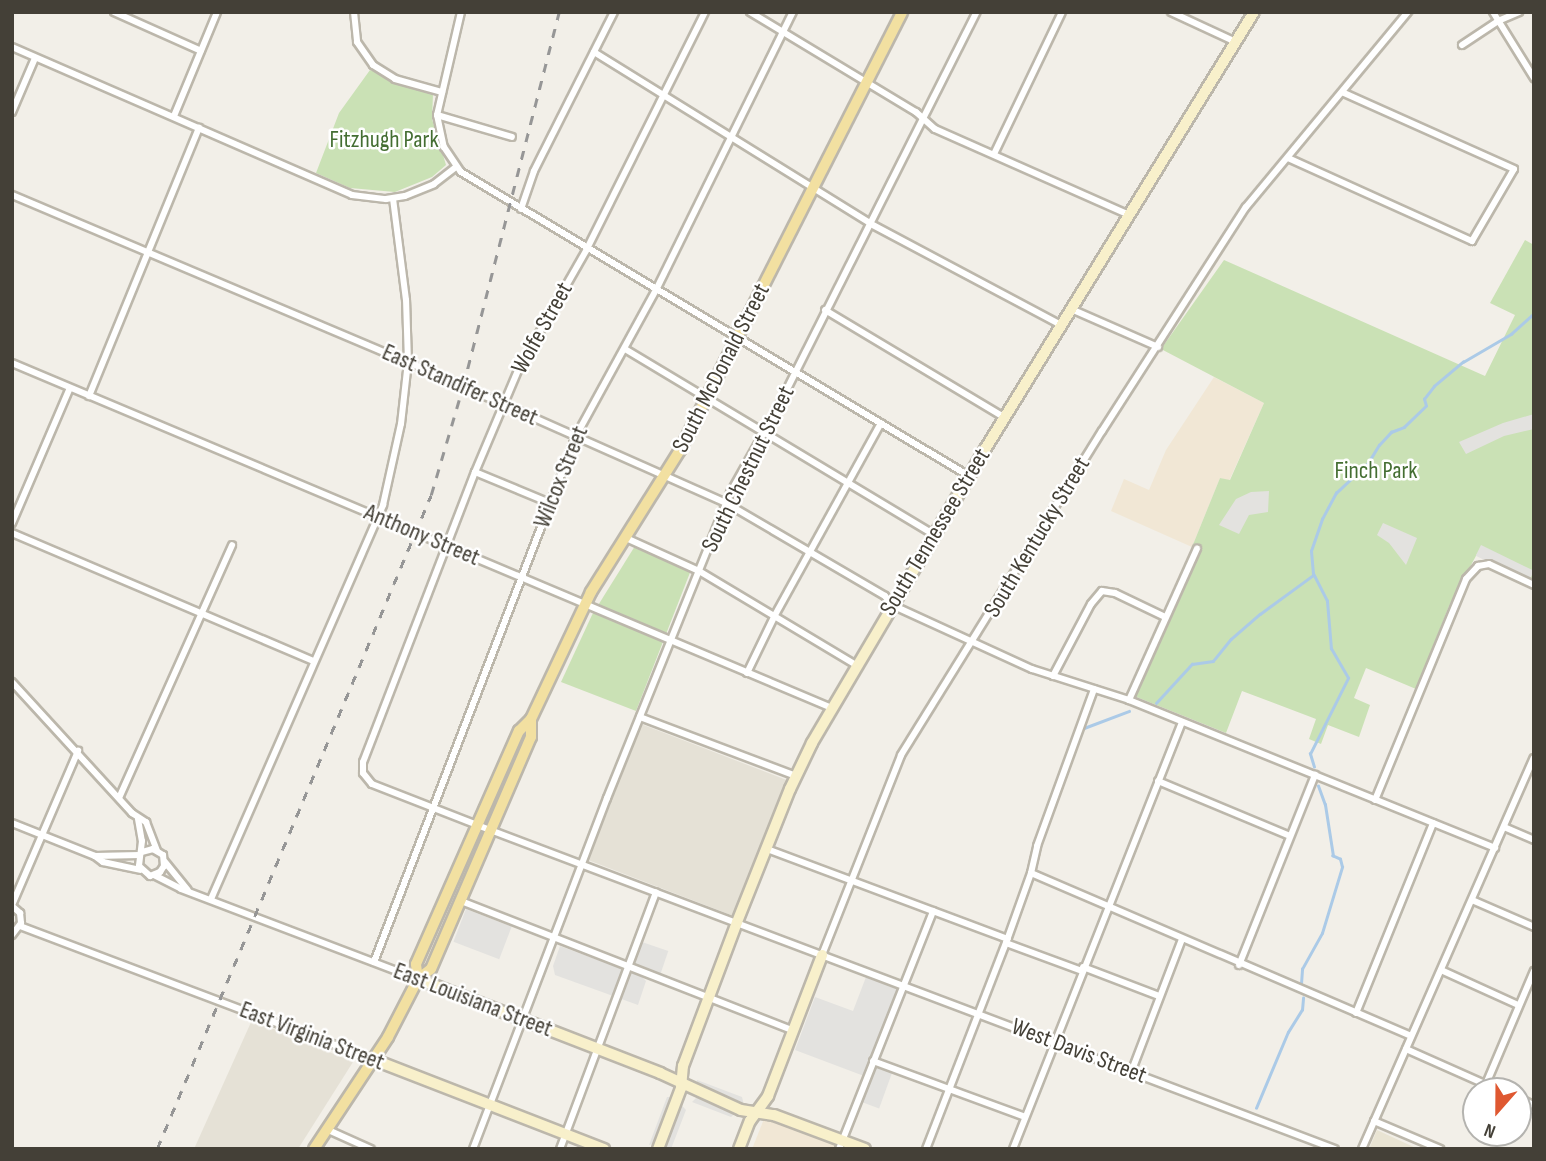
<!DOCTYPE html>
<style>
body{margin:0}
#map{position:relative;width:1546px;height:1161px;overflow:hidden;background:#f2efe8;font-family:"Sofia Sans Condensed",sans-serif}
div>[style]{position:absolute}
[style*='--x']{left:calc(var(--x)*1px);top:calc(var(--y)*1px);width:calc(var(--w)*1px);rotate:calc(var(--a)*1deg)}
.residential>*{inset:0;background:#e5e1d6;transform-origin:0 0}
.commercial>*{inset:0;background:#f1e7d5}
.education>*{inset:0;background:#e9e4d3}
.green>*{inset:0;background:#cae1b5}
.parking>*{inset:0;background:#e3e2df;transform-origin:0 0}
.stream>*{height:2.5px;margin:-1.25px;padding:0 1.25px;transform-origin:1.25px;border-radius:1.25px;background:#abcae7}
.roads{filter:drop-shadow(2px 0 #bcb7ab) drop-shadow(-2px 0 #bcb7ab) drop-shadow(0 2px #bcb7ab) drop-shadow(0 -2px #bcb7ab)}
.street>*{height:6px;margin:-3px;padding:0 3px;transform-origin:3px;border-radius:3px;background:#fff}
.secondary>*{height:10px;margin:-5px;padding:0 5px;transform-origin:5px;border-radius:5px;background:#f8f0cb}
.primary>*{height:10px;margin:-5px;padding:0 5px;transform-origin:5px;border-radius:5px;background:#f2e0a1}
.rail>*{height:2.5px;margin-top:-1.25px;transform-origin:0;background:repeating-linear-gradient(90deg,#969696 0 9px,transparent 0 18px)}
span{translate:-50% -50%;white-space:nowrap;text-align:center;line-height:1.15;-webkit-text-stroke:5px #fff;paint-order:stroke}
.park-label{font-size:24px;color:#446e32}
.street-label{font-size:24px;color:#444037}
.frame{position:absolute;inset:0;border:14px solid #444037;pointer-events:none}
.north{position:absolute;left:1462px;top:1077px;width:70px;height:70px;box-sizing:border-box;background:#fff;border:2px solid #b4b3af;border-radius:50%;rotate:201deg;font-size:19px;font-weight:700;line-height:28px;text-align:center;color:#444037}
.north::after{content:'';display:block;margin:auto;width:24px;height:32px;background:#df5831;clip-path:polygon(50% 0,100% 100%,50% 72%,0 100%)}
</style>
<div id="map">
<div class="residential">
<i style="left:641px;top:724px;width:156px;height:146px;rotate:21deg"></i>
<i style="clip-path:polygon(252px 1020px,353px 1062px,298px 1149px,194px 1149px)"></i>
</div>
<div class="commercial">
<i style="clip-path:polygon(1214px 377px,1264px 403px,1229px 481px,1220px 478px,1192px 547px,1111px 511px,1124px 479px,1149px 490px,1166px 450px)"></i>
<i style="clip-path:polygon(764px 1119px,838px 1146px,837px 1149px,752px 1149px)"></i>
</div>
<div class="education">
<i style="clip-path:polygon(1377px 1130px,1418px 1149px,1369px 1149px)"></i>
</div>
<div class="green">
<i style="clip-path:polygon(370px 70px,433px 94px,432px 119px,446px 165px,432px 177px,395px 192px,350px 188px,316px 173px,339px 113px)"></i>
<i style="clip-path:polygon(1525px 240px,1534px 245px,1534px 582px,1477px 554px,1449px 606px,1416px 689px,1366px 668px,1354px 698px,1370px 705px,1359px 737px,1328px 725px,1321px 744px,1309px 739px,1316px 719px,1242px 691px,1226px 733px,1134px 696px,1199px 550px,1192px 547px,1220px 478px,1230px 480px,1264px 403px,1161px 349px,1224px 260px,1485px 376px,1515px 315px,1490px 303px)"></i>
<i style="clip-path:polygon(635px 546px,691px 570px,636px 711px,561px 682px,592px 615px)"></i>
</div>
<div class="parking">
<i style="clip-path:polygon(1534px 414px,1534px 429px,1504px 436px,1466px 454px,1459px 442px,1503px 423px)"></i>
<i style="clip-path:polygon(1269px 491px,1268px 512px,1249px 515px,1239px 534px,1219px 525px,1236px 499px,1251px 492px)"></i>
<i style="clip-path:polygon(1383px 523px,1417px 538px,1406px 565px,1389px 543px,1377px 535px)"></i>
<i style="left:1481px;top:545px;width:59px;height:12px;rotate:26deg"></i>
<i style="left:466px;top:909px;width:49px;height:35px;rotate:21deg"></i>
<i style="left:639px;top:941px;width:31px;height:24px;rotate:19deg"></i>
<i style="clip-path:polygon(560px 946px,641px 976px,646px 981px,638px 1005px,555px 975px,553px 966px)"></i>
<i style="clip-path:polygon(866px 977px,897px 989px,864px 1076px,795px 1050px,815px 997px,853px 1011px)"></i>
<i style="left:874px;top:1064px;width:20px;height:40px;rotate:20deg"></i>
<i style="clip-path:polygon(697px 1080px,742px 1097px,744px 1105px,731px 1117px,692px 1102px,697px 1097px)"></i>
<i style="clip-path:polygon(667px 1097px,674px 1097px,686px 1110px,671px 1149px,656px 1143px,649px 1145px)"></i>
</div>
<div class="stream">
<i style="--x:1156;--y:703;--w:53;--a:-47.3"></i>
<i style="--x:1192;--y:664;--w:21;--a:-8"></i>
<i style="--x:1213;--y:661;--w:28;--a:-51"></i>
<i style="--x:1231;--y:639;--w:38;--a:-41"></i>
<i style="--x:1260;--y:614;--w:64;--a:-36.2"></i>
<i style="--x:1084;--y:728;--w:48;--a:-20.7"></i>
<i style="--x:1314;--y:767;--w:14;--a:-107"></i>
<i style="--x:1310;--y:754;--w:85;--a:-63.4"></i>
<i style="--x:1348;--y:678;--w:34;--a:-120"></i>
<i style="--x:1331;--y:649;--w:48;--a:-94.8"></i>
<i style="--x:1327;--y:601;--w:30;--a:-117"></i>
<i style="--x:1313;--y:574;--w:23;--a:-95"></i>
<i style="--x:1311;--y:551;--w:34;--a:-71"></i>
<i style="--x:1322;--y:519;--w:30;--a:-62"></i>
<i style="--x:1336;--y:493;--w:44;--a:-43.2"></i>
<i style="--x:1368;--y:463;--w:21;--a:-59"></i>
<i style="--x:1379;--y:445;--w:18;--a:-47"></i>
<i style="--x:1391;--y:432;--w:14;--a:-21"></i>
<i style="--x:1404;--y:427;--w:30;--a:-44"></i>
<i style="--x:1426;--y:406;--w:7;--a:-106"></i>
<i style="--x:1424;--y:399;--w:16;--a:-52"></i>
<i style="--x:1434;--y:386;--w:38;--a:-40"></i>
<i style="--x:1463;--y:362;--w:56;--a:-30.3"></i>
<i style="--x:1511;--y:334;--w:31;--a:-42"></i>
<i style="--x:1301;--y:984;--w:15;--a:-86"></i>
<i style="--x:1302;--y:969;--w:41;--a:-60.9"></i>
<i style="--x:1322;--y:933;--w:69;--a:-73.1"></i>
<i style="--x:1342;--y:867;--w:8;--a:-104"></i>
<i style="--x:1340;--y:859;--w:8;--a:-157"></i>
<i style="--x:1333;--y:856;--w:52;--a:-98.9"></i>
<i style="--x:1325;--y:805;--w:20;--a:-110"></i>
<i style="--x:1256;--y:1108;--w:82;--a:-67.2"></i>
<i style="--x:1288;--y:1032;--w:26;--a:-58"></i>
<i style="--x:1302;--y:1010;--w:12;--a:-85"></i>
</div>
<div class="roads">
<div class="street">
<i style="--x:114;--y:12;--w:95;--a:24.1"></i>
<i style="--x:354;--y:12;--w:30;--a:84"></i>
<i style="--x:357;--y:42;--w:28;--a:55"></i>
<i style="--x:373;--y:65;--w:26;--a:32"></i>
<i style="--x:395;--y:79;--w:49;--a:15.5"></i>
<i style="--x:461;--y:12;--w:106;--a:103.1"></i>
<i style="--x:437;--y:115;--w:33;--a:78"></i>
<i style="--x:444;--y:147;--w:30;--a:56"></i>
<i style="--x:461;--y:172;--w:592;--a:30.9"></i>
<i style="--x:705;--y:12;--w:265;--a:116.5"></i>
<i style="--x:587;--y:249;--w:137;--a:119.7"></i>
<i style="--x:519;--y:368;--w:113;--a:112.9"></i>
<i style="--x:475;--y:472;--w:311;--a:111.1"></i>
<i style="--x:363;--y:762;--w:11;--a:90"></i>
<i style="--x:363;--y:773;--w:14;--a:51"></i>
<i style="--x:372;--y:784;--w:113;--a:21.3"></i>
<i style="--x:477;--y:825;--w:917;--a:20.69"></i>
<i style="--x:750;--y:12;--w:194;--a:31.1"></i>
<i style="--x:916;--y:112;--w:25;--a:42"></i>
<i style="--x:935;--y:129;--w:212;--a:23.9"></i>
<i style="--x:1171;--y:12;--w:72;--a:24.8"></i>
<i style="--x:1493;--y:12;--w:78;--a:58.2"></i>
<i style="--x:1462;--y:45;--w:43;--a:-33.7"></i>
<i style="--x:1498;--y:21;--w:23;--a:-23"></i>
<i style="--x:12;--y:47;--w:371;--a:23.5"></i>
<i style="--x:352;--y:195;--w:34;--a:7"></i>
<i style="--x:386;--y:199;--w:19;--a:-9"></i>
<i style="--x:405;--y:196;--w:31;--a:-22"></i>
<i style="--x:434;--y:184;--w:28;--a:-38"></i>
<i style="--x:594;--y:52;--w:326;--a:31.8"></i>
<i style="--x:871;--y:224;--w:215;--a:28"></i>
<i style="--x:12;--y:112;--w:59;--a:-66.9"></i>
<i style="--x:437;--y:115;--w:78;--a:16.3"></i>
<i style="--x:174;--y:116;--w:113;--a:-67.5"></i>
<i style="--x:994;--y:154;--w:157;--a:-64.4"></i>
<i style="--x:1288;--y:158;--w:202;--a:24.3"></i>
<i style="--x:1472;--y:241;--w:83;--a:-59.7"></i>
<i style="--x:1514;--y:169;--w:188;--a:-155.9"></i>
<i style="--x:12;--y:195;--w:430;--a:22.9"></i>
<i style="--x:408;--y:362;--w:348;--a:23.9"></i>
<i style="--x:726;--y:503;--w:184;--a:30.3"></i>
<i style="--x:885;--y:596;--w:11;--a:52"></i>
<i style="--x:892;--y:605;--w:154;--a:24.6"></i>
<i style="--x:1032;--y:669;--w:102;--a:17.7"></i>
<i style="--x:1129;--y:700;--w:395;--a:22"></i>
<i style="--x:521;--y:209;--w:40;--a:-71.1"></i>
<i style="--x:534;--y:171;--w:178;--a:-63.3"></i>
<i style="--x:1071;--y:309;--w:95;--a:23.6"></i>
<i style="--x:825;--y:310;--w:209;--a:30.9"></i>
<i style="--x:625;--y:349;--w:361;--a:31"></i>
<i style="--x:12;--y:363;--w:890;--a:22.82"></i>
<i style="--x:89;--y:396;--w:290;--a:-67.7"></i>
<i style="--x:475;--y:472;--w:81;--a:22.5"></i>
<i style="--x:12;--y:523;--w:147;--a:-66.8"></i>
<i style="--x:12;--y:533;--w:328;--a:23"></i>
<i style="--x:626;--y:538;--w:80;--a:24.3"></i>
<i style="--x:699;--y:571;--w:183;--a:30.9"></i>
<i style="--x:747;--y:673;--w:64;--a:-64.2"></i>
<i style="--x:775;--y:615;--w:219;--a:-61.1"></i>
<i style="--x:1053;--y:676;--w:81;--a:-62.2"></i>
<i style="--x:1091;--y:604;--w:17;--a:-50"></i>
<i style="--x:1102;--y:591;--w:13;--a:9"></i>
<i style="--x:1115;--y:593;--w:55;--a:25.6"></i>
<i style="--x:12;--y:682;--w:178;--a:47.5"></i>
<i style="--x:132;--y:813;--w:17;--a:33"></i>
<i style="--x:146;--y:822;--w:30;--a:69"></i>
<i style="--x:1129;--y:700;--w:166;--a:-65.8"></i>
<i style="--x:640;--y:717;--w:167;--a:20.7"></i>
<i style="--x:1158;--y:781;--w:143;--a:22.6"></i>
<i style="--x:119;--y:798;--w:277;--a:-65.9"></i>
<i style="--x:1375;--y:800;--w:239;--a:-67.6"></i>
<i style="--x:1466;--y:579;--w:18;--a:-47"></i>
<i style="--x:1478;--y:566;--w:11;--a:-10"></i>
<i style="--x:1489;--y:564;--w:50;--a:25"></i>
<i style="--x:138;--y:819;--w:22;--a:80"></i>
<i style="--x:142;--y:841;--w:25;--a:97"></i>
<i style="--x:139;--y:866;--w:15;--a:42"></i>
<i style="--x:150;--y:876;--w:11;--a:-22"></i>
<i style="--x:160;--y:872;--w:7;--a:-56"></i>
<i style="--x:164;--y:866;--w:11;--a:-95"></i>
<i style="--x:163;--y:855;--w:12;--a:-149"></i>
<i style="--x:153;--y:849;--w:11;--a:165"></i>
<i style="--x:12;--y:823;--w:89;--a:21.7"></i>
<i style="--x:95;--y:856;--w:10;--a:37"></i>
<i style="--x:103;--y:862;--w:38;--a:12"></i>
<i style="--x:1504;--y:827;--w:33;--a:23"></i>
<i style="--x:767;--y:849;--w:257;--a:20.5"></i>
<i style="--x:95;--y:856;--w:45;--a:-1.3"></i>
<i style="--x:165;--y:862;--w:36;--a:51"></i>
<i style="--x:1031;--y:873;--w:413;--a:23.2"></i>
<i style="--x:154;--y:875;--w:30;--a:27"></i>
<i style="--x:181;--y:889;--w:254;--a:20.8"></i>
<i style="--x:211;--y:899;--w:430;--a:-66.4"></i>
<i style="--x:383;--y:505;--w:83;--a:-77.5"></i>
<i style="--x:401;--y:424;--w:62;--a:-83.6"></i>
<i style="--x:408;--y:362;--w:62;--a:-91.8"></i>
<i style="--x:406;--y:300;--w:102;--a:-97.3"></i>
<i style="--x:1472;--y:900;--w:68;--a:23.5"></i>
<i style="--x:461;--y:901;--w:357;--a:21.3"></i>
<i style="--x:12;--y:905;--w:168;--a:-66.8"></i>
<i style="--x:12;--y:906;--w:11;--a:41"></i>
<i style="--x:20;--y:913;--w:10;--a:84"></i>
<i style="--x:21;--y:923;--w:15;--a:127"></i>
<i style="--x:20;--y:926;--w:376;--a:20.7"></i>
<i style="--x:1006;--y:943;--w:81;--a:20.2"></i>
<i style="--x:822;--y:955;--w:215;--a:-68.4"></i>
<i style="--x:901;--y:755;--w:381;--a:-58.2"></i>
<i style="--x:1102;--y:431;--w:266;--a:-57.3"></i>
<i style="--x:1246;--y:207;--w:254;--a:-50.3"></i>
<i style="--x:374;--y:962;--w:563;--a:-68.99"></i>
<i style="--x:576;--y:436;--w:166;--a:-61.3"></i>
<i style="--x:656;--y:290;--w:310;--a:-63.8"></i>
<i style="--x:1239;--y:965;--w:205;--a:-68.2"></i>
<i style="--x:1083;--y:967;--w:81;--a:20.9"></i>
<i style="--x:1441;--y:970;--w:85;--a:24.4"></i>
<i style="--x:1356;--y:1013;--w:205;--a:-67.9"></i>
<i style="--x:1406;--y:1049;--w:104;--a:23.9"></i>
<i style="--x:873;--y:1061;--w:162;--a:20.2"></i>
<i style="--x:1132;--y:1070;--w:140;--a:-69.1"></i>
<i style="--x:1486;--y:1084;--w:123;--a:-67"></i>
<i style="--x:1518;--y:1098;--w:17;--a:24"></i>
<i style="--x:1374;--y:1121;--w:72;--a:23"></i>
<i style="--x:326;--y:1129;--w:49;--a:24"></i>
<i style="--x:473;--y:1149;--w:376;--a:-69.1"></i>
<i style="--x:607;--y:798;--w:329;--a:-68"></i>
<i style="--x:730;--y:493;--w:92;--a:-60.6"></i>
<i style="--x:775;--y:413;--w:449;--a:-63.3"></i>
<i style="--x:560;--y:1149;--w:274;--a:-69.5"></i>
<i style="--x:839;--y:1149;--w:256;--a:-68.4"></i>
<i style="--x:926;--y:1149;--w:221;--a:-68.8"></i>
<i style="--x:1006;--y:943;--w:74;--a:-70.3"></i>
<i style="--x:1031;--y:873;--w:28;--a:-77"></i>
<i style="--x:1037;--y:846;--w:167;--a:-70"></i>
<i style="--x:1013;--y:1149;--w:459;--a:-68.4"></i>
<i style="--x:1362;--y:1149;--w:427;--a:-66.3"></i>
</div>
<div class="secondary">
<i style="--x:418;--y:979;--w:260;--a:21.2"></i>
<i style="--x:660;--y:1073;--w:89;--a:24.6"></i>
<i style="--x:741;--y:1110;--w:33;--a:9"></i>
<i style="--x:774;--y:1115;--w:97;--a:20.5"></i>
<i style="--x:372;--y:1059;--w:249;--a:21.2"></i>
<i style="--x:658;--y:1149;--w:65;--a:-69.3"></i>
<i style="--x:681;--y:1088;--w:22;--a:-85"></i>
<i style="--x:683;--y:1066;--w:154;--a:-69.4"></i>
<i style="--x:737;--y:922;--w:143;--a:-68.3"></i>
<i style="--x:790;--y:789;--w:51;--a:-64.4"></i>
<i style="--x:812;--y:743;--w:339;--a:-59.5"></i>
<i style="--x:984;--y:451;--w:515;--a:-58.41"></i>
<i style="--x:739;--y:1149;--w:30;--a:-69"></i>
<i style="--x:750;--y:1121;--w:31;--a:-54"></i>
<i style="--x:768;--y:1096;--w:151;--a:-69"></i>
</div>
<div class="primary">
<i style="--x:418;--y:979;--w:15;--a:-98"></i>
<i style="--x:416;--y:964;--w:255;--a:-66.2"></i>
<i style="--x:519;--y:731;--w:17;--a:-45"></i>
<i style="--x:531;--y:719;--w:140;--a:-64.7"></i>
<i style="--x:591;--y:592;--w:168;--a:-57.9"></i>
<i style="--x:680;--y:450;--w:491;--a:-63.1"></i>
<i style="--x:314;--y:1149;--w:134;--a:-56.5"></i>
<i style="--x:388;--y:1037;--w:65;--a:-62.7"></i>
<i style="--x:418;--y:979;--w:16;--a:-38"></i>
<i style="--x:431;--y:969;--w:253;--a:-66.7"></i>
<i style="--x:531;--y:737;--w:18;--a:-90"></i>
</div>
</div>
<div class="rail">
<i style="--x:157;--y:1149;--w:709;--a:-67.27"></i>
<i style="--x:431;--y:495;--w:114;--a:-73.6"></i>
<i style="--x:463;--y:386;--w:386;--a:-75.6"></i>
</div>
<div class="park-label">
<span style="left:384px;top:140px">Fitzhugh Park</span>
<span style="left:1376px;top:471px">Finch Park</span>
</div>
<div class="street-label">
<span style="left:542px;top:328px;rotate:-61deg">Wolfe Street</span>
<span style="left:721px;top:368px;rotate:-63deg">South McDonald Street</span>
<span style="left:460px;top:385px;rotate:24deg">East Standifer Street</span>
<span style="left:748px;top:469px;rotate:-64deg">South Chestnut Street</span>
<span style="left:561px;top:477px;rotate:-68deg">Wilcox Street</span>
<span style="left:935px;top:532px;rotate:-59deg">South Tennessee Street</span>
<span style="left:422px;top:535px;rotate:23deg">Anthony Street</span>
<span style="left:1037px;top:537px;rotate:-59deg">South Kentucky Street</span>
<span style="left:473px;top:1000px;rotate:21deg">East Louisiana Street</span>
<span style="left:312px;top:1036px;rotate:21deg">East Virginia Street</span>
<span style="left:1079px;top:1051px;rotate:21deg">West Davis Street</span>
</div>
<div class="frame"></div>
<div class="north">N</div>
</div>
